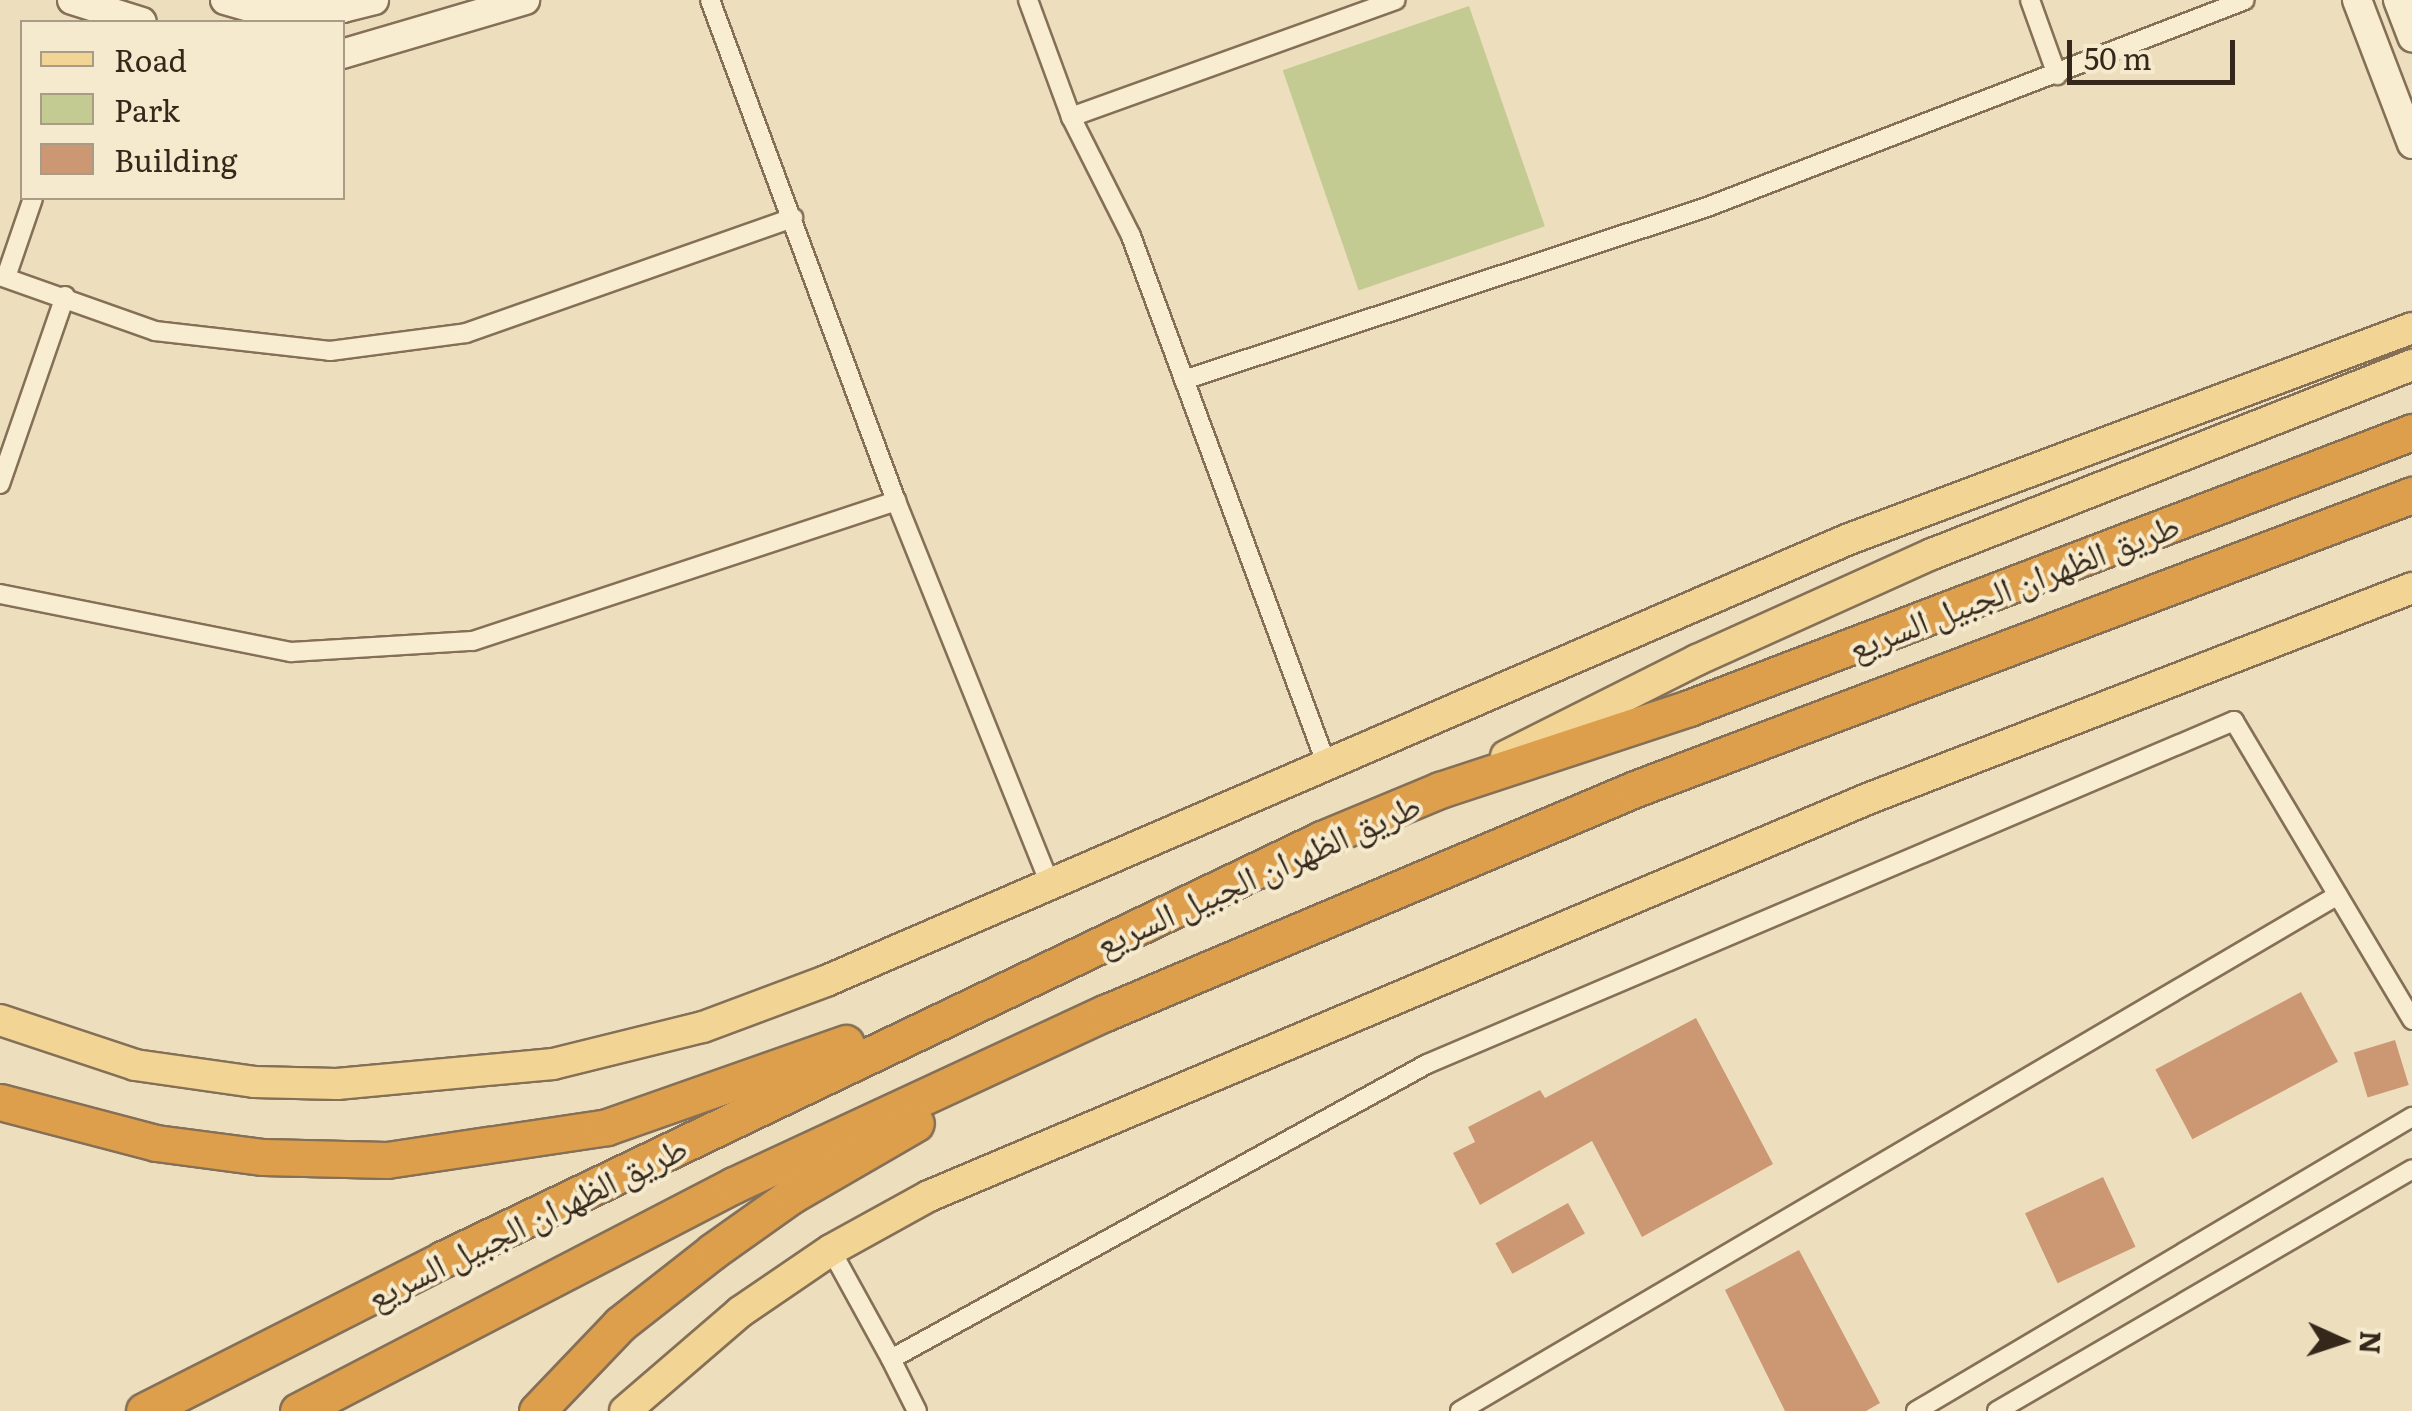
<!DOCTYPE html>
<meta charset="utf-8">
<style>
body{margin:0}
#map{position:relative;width:2412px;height:1411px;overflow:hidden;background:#eddfbe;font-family:Literata,"Noto Naskh Arabic",serif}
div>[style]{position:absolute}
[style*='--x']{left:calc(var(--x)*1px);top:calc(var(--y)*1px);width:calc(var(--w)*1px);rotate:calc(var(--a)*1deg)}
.green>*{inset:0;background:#c4cb92;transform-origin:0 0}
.building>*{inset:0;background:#cc9873;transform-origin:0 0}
.roads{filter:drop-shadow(2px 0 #857057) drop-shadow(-2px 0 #857057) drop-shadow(0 2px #857057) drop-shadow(0 -2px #857057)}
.street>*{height:18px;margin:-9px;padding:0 9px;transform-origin:9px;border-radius:9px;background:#f9edd1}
.secondary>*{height:28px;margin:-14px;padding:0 14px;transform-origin:14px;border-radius:14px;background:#f9edd1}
.primary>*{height:30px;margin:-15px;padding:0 15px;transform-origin:15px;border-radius:15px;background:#f2d594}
.highway>*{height:35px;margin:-17.5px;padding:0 17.5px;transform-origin:17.5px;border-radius:17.5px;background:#de9f4d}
span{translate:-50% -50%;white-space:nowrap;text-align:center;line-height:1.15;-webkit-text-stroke:8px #f5eacd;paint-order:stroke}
.street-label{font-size:35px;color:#35281b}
.legend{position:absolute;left:20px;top:20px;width:325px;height:180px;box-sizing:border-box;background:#f5eacd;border:2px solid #a89c86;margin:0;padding:12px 18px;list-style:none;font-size:30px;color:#35281b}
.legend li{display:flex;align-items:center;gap:20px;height:50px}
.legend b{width:50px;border:2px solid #a89c86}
.north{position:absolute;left:2292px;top:1291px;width:100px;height:100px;-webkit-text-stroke:8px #f5eacd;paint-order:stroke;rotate:93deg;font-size:28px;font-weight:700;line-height:40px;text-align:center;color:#35281b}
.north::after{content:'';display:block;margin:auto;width:35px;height:45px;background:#35281b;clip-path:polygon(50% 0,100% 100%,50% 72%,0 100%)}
.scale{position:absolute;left:2067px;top:40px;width:168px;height:45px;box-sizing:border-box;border:5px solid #35281b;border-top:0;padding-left:12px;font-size:30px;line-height:35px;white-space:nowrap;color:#35281b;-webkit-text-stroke:8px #f5eacd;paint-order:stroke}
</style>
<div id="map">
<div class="green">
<i style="left:1469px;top:6px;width:233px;height:197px;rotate:71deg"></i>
</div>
<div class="building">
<i style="left:2301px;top:992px;width:79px;height:165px;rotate:62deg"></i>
<i style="clip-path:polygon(1696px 1018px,1773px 1164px,1642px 1237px,1592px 1141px,1480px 1205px,1453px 1153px,1475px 1142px,1468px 1127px,1540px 1090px,1545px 1098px)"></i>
<i style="left:2395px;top:1040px;width:47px;height:43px;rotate:73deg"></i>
<i style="left:2103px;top:1177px;width:77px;height:86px;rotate:65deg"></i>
<i style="left:1568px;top:1203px;width:35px;height:83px;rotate:61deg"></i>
<i style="clip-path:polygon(1799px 1250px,1880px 1403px,1866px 1411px,1785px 1411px,1725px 1290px)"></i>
</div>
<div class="roads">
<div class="street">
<i style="--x:710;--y:0;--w:534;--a:69.63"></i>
<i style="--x:896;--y:501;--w:410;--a:68.1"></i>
<i style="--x:1028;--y:0;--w:125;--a:69.8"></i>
<i style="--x:1071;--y:117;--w:133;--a:63.2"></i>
<i style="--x:1131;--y:236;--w:562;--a:69.69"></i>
<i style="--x:2030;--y:0;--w:80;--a:70.2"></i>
<i style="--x:1071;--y:117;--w:345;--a:-19.8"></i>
<i style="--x:0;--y:276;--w:164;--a:19.5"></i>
<i style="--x:155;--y:331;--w:176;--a:6.5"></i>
<i style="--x:330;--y:351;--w:137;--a:-7.5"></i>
<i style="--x:466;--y:333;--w:347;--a:-19.4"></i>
<i style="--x:6;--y:277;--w:83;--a:-71.1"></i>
<i style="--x:1184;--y:380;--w:551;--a:-18.3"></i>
<i style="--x:1707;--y:207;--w:576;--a:-21.04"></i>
<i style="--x:0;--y:484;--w:199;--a:-70.9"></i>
<i style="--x:0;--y:594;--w:297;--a:11.3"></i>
<i style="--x:291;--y:652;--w:182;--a:-3.5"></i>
<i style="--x:473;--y:641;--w:446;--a:-18.3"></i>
<i style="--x:831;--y:1250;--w:124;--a:61.2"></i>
<i style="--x:917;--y:1411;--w:58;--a:-116.6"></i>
<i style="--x:891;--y:1359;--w:612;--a:-28.83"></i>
<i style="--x:1427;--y:1064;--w:877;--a:-23.03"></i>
<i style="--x:2234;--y:721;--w:348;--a:59.2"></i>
<i style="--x:1460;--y:1411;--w:1018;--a:-30.44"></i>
<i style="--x:1916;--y:1411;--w:577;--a:-30.66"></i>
<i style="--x:1997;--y:1411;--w:480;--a:-30.2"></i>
</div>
<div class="secondary">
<i style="--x:72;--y:0;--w:73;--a:17.4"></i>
<i style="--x:225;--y:0;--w:29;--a:16"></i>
<i style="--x:253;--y:8;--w:90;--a:0"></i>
<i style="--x:343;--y:8;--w:32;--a:-14"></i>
<i style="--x:2357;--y:0;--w:154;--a:69.1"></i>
<i style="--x:2398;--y:0;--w:40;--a:69"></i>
<i style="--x:342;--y:54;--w:191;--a:-16.4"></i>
</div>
<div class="primary">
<i style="--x:1506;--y:756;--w:214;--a:-26.7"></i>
<i style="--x:1697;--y:660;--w:258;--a:-24.3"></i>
<i style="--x:1932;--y:554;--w:516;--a:-21.49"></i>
<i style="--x:0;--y:1020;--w:142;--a:18.4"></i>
<i style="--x:135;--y:1065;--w:120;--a:8.1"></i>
<i style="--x:254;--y:1082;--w:83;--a:1.4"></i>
<i style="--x:337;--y:1084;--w:217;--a:-5.3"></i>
<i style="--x:553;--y:1064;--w:154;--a:-13.9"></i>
<i style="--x:703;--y:1027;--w:131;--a:-20.5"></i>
<i style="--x:826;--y:981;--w:1114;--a:-23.37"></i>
<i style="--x:1849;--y:539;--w:601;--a:-20.54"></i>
<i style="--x:625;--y:1411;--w:152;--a:-40.7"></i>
<i style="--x:740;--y:1312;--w:110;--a:-34.3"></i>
<i style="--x:831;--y:1250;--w:112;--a:-28.9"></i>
<i style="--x:929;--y:1196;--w:1022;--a:-22.93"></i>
<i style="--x:1870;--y:798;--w:581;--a:-21.18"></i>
</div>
<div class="highway">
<i style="--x:0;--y:1102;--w:161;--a:14.7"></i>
<i style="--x:156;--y:1143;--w:108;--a:7.5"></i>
<i style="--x:263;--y:1157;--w:124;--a:1.4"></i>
<i style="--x:387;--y:1160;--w:222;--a:-8.5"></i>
<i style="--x:607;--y:1127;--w:253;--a:-19.4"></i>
<i style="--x:144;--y:1411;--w:335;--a:-26.9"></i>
<i style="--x:443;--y:1259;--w:974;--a:-25.54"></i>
<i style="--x:1322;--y:839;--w:128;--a:-22.6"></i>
<i style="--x:1440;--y:790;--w:262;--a:-18.2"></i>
<i style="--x:1689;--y:708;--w:774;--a:-20.89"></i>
<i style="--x:298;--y:1411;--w:491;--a:-27.4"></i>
<i style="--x:734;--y:1185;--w:409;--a:-24.9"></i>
<i style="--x:1105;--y:1013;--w:575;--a:-22.91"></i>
<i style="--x:1635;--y:789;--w:831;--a:-20.73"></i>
<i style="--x:537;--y:1411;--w:120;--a:-46.3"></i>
<i style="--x:620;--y:1324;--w:118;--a:-38.1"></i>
<i style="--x:713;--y:1251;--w:97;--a:-35.3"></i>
<i style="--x:792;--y:1195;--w:143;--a:-30.1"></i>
</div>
</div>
<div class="street-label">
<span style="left:2013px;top:584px;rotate:-21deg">طريق الظهران الجبيل السريع</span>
<span style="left:1257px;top:872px;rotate:-24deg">طريق الظهران الجبيل السريع</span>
<span style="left:526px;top:1220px;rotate:-26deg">طريق الظهران الجبيل السريع</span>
</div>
<ul class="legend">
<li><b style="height:12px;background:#f2d594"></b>Road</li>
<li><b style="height:28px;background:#c4cb92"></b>Park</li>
<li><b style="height:28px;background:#cc9873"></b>Building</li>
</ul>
<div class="north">N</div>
<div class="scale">50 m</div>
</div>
